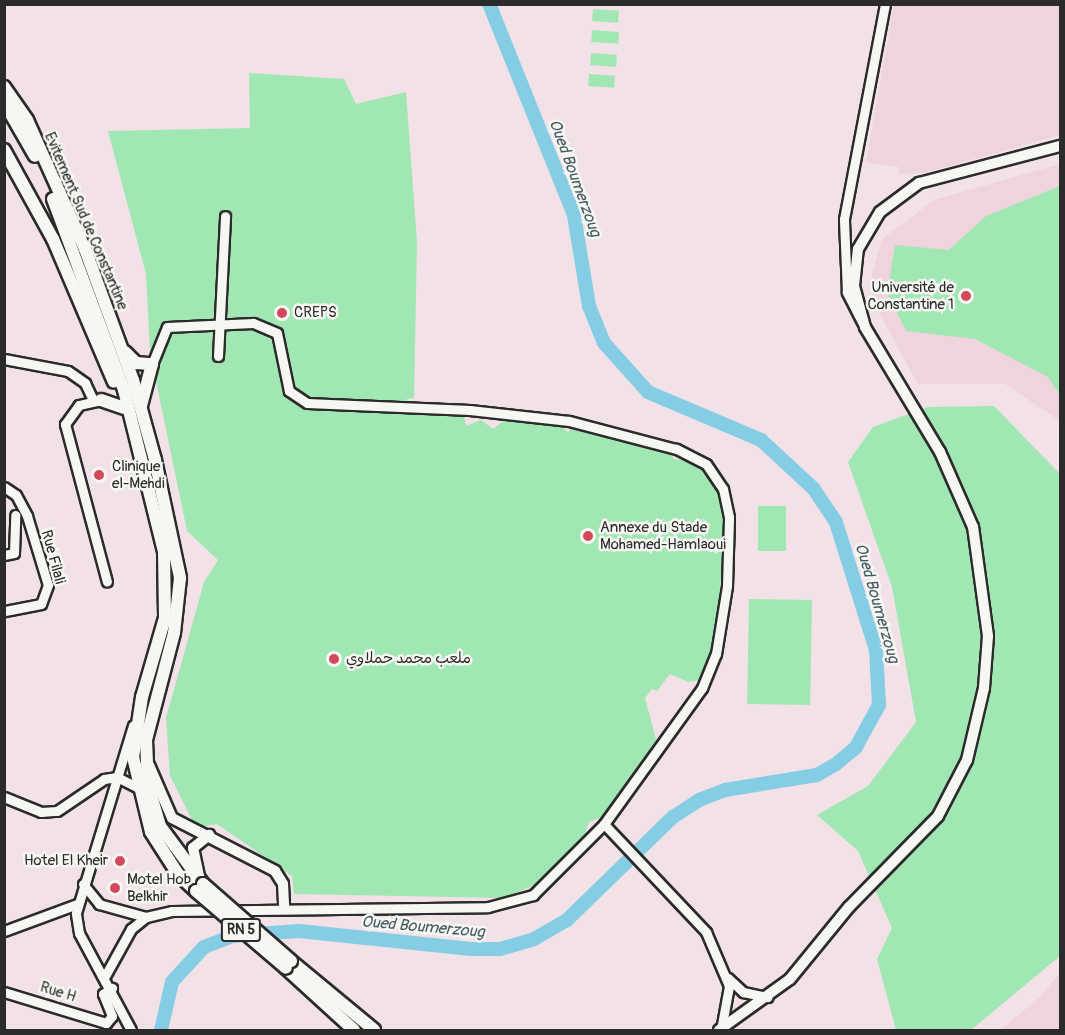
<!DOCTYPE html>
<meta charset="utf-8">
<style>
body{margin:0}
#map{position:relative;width:1065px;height:1035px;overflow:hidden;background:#f2e1e6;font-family:Pangolin,"Playpen Sans Arabic",sans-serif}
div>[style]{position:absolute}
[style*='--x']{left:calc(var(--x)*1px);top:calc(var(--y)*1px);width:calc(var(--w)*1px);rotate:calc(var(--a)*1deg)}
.built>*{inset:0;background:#efd3dd}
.green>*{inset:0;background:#a1e7b4;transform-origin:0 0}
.river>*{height:14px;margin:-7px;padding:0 7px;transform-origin:7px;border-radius:7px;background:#84cde5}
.roads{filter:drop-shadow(2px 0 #2b2b2b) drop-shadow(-2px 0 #2b2b2b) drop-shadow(0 2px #2b2b2b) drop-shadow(0 -2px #2b2b2b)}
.minor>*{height:9px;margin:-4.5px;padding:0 4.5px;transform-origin:4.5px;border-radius:4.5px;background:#f6f6f2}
.major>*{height:10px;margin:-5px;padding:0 5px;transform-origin:5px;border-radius:5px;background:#f6f6f2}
.highway>*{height:12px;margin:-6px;padding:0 6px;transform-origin:6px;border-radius:6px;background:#f6f6f2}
.bridges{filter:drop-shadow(2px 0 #2b2b2b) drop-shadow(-2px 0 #2b2b2b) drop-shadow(0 2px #2b2b2b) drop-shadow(0 -2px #2b2b2b)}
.highway-bridge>*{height:12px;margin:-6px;padding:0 6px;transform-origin:6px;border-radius:6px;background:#f6f6f2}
.dots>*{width:16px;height:16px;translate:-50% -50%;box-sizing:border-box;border:3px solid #f6f6f2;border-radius:50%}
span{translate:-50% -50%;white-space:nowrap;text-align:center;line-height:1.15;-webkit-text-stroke:5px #f6f6f2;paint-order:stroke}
.shield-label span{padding:2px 4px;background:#f6f6f2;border:2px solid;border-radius:4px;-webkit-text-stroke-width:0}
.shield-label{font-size:14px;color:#2b2b2b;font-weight:700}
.street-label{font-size:15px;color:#2b2b2b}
.poi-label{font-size:15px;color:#2b2b2b}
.right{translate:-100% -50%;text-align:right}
.left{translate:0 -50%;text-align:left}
.water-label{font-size:16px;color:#465c63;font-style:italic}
.frame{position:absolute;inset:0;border:6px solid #2b2b2b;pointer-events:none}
</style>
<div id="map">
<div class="built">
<i style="clip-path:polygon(894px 5px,1060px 5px,1060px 135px,924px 173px,899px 174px,899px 167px,866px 162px)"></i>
<i style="clip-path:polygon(1060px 164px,1060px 421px,1005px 384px,918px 384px,873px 302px,872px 274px,882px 239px,934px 200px)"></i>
<i style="clip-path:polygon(1060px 972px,1060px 1030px,1001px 1030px,1042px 995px)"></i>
</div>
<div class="green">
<i style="left:593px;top:9px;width:26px;height:12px;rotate:4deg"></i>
<i style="left:592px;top:30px;width:27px;height:12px;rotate:4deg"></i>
<i style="left:591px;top:53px;width:26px;height:12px;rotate:4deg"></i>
<i style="clip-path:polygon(249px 73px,344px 79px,356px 104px,406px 92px,417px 242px,414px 398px,407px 399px,408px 413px,464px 415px,466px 426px,481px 420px,493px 429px,506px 419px,558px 424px,568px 432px,573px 426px,668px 449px,674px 459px,700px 463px,720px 483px,725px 507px,718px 634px,709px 670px,700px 680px,688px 682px,670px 674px,657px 691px,652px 689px,645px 698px,656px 739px,648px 762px,610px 814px,589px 822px,584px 837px,542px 882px,504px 898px,294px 894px,292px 876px,217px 824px,201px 827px,192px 820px,170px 776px,166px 718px,204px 582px,218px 560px,187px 531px,150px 352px,146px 274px,108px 131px,250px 128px)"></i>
<i style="left:589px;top:74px;width:26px;height:12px;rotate:4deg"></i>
<i style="clip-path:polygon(1060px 186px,1060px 395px,1048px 377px,975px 339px,906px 331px,887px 293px,895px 245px,949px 250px,986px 216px)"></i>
<i style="clip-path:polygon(994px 406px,1060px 474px,1060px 956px,971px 1030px,896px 1030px,877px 959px,892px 928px,858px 851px,817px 815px,868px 786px,916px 722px,892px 587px,848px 462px,873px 427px,928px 407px)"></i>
<i style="left:758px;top:506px;width:28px;height:45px"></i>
<i style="left:749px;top:599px;width:63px;height:105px;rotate:1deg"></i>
</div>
<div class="river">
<i style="--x:161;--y:1030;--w:49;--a:-77.1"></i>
<i style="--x:172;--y:982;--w:47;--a:-47.6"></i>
<i style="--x:204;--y:947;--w:30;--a:-21"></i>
<i style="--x:232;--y:936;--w:67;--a:-4.3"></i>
<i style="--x:299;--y:931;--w:173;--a:6"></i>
<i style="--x:471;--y:949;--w:29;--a:0"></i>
<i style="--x:500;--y:949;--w:35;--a:-16"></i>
<i style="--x:534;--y:939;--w:38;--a:-30"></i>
<i style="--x:567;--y:920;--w:148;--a:-44.2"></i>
<i style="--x:673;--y:817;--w:31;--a:-33"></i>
<i style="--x:699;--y:800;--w:28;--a:-21"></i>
<i style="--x:725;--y:790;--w:93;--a:-9.3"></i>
<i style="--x:817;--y:775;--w:22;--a:-30"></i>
<i style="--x:836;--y:764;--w:26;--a:-40"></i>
<i style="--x:856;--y:747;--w:48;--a:-61.3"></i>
<i style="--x:879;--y:705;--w:55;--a:-93.1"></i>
<i style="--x:876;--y:650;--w:134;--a:-107.4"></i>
<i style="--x:836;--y:522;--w:40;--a:-124"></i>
<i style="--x:814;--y:489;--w:72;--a:-137.2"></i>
<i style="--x:761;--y:440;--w:123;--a:-157"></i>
<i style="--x:648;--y:392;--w:66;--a:-131.9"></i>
<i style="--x:604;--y:343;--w:40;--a:-112"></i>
<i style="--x:589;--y:306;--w:92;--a:-99.4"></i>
<i style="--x:574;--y:215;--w:227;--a:-111.9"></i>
</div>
<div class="roads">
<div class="minor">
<i style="--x:862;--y:322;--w:34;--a:-117"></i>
<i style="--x:847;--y:292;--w:73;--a:-92.4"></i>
<i style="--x:844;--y:219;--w:219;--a:-79.2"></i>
<i style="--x:218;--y:356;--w:140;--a:-87.1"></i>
<i style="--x:4;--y:359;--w:65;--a:10.6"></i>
<i style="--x:68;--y:371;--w:21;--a:35"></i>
<i style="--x:85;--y:383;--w:19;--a:65"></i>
<i style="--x:101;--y:400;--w:23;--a:167"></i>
<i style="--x:79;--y:405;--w:24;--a:126"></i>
<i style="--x:65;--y:424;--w:163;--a:75.1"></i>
<i style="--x:4;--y:487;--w:14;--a:34"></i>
<i style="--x:16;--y:495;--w:24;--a:62"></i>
<i style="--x:27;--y:516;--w:72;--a:73.1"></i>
<i style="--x:48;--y:585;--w:20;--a:110"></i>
<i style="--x:41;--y:604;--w:38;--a:169"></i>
<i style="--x:4;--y:555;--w:10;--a:-11"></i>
<i style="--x:14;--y:553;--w:38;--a:-88"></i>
<i style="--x:4;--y:797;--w:40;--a:22"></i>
<i style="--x:41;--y:812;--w:16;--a:-4"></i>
<i style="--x:57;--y:811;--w:57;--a:-34.2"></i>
<i style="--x:104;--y:779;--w:13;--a:-9"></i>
<i style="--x:117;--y:777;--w:22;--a:27"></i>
<i style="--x:604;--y:824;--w:149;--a:46.6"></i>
<i style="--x:706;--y:932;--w:59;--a:66.9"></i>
<i style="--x:729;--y:986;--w:45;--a:100.3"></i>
<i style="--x:83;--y:884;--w:26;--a:51"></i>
<i style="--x:99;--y:904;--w:49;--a:15.5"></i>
<i style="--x:4;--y:931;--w:78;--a:-20.3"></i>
<i style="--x:105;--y:976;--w:54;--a:-61"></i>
<i style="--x:131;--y:929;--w:19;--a:-39"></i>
<i style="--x:146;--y:917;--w:27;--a:-13"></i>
<i style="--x:172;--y:911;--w:316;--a:-0.7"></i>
<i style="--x:488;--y:907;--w:47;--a:-14.9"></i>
<i style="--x:533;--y:895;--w:100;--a:-45"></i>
<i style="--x:604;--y:824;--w:168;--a:-54.2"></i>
<i style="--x:702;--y:688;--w:37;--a:-68"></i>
<i style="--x:716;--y:654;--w:69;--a:-80.8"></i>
<i style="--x:727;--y:586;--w:69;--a:-88.3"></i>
<i style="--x:729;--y:517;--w:29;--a:-102"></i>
<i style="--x:723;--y:489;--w:30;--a:-124"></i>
<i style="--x:706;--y:464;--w:34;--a:-153"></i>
<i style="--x:676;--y:449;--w:111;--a:-165.3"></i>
<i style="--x:569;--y:421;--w:100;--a:-173.7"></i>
<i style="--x:470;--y:410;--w:163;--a:-177.5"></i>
<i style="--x:307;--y:403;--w:22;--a:-146"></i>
<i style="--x:289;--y:391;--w:59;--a:-101.7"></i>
<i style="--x:277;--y:333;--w:26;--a:-157"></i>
<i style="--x:253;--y:323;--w:86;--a:177.3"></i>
<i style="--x:167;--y:327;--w:40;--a:112"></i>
<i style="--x:728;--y:978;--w:21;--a:43"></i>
<i style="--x:743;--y:992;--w:25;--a:12"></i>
<i style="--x:4;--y:992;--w:107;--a:16.9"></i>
<i style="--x:106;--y:1023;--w:9;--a:-49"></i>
<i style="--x:112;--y:1016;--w:24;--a:-112"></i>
<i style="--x:103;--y:994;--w:11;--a:-34"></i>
<i style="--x:131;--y:1030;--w:110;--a:-118.2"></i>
<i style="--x:79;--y:933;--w:20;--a:-99"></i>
<i style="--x:76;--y:913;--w:196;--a:-73.1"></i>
</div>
<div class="major">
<i style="--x:149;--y:765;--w:58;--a:66.5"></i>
<i style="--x:172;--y:818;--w:116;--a:27.2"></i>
<i style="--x:275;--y:871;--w:15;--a:58"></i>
<i style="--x:283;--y:884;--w:22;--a:87"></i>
<i style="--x:199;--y:876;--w:29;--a:-102"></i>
<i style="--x:193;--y:848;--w:21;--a:-39"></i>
<i style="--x:719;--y:1030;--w:87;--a:-35.7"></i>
<i style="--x:790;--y:979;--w:93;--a:-50.7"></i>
<i style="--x:849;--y:907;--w:127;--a:-45.6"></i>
<i style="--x:938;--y:816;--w:63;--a:-62.6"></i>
<i style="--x:967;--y:760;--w:74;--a:-76.7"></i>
<i style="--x:984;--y:688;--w:52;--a:-85.6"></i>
<i style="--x:988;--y:636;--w:110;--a:-97.8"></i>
<i style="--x:973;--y:527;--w:82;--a:-113.7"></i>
<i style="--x:940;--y:452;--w:146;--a:-121"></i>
<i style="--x:865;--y:327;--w:42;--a:-105"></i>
<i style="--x:854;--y:286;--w:37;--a:-84"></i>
<i style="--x:858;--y:249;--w:43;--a:-59.3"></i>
<i style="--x:880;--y:212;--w:49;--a:-36.6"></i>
<i style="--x:919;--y:183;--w:146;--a:-14.7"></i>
</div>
<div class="highway">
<i style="--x:4;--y:87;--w:40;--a:55.1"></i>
<i style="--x:27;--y:120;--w:141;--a:65.8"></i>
<i style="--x:85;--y:249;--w:140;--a:69.9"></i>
<i style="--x:133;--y:380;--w:83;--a:74.6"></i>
<i style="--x:155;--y:460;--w:121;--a:78"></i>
<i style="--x:180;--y:578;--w:55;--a:96.2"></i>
<i style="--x:174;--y:633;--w:111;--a:104.7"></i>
<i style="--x:146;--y:740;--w:45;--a:87.5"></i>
<i style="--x:148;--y:785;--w:43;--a:73.7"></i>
<i style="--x:160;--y:826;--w:72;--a:53.4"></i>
<i style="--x:4;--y:102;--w:62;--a:60.1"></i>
<i style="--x:4;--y:150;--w:102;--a:61.2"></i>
<i style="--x:53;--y:239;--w:155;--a:66.9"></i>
<i style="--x:53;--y:199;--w:204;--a:69.6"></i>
<i style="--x:124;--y:390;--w:167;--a:76.1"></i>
<i style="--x:164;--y:552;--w:66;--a:89.1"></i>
<i style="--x:165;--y:618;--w:82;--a:106.2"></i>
<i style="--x:142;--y:697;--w:61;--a:98.5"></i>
<i style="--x:133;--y:757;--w:77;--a:76.5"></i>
<i style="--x:151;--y:832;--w:50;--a:57.3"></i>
<i style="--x:178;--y:874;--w:25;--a:43"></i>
<i style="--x:125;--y:352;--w:16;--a:45"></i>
<i style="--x:136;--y:363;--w:16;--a:4"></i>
<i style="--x:152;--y:364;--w:43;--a:104.7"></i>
<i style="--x:101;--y:400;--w:24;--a:19"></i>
<i style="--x:291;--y:961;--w:108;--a:39.7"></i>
<i style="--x:286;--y:968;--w:92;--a:42.4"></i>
</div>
</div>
<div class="bridges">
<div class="highway-bridge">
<i style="--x:203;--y:884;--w:117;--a:41.2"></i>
<i style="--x:196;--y:891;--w:118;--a:40.5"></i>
</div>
</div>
<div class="dots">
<i style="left:966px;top:296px;background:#d1495b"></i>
<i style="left:282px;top:313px;background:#d1495b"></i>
<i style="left:99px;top:475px;background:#d1495b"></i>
<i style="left:588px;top:536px;background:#d1495b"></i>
<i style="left:334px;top:659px;background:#d1495b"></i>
<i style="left:120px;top:861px;background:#d1495b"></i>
<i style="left:115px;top:888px;background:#d1495b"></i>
</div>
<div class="shield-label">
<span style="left:241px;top:930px">RN 5</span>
</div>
<div class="street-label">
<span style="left:86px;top:221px;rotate:67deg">Evitement Sud de Constantine</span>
<span style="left:53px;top:557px;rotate:75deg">Rue Filali</span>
<span style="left:58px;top:992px;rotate:17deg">Rue H</span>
</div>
<div class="poi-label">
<span class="right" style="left:954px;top:296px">Université de<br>Constantine 1</span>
<span class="left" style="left:294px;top:313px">CREPS</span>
<span class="left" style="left:112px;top:475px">Clinique<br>el-Mehdi</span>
<span class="left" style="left:600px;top:536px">Annexe du Stade<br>Mohamed-Hamlaoui</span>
<span class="left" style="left:346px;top:659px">ملعب محمد حملاوي</span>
<span class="right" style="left:108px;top:861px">Hotel El Kheir</span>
<span class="left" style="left:127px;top:888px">Motel Hob<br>Belkhir</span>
</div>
<div class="water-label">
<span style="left:575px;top:178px;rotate:70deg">Oued Boumerzoug</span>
<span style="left:877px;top:603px;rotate:74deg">Oued Boumerzoug</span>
<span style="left:423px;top:927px;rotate:5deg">Oued Boumerzoug</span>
</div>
<div class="frame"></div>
</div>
